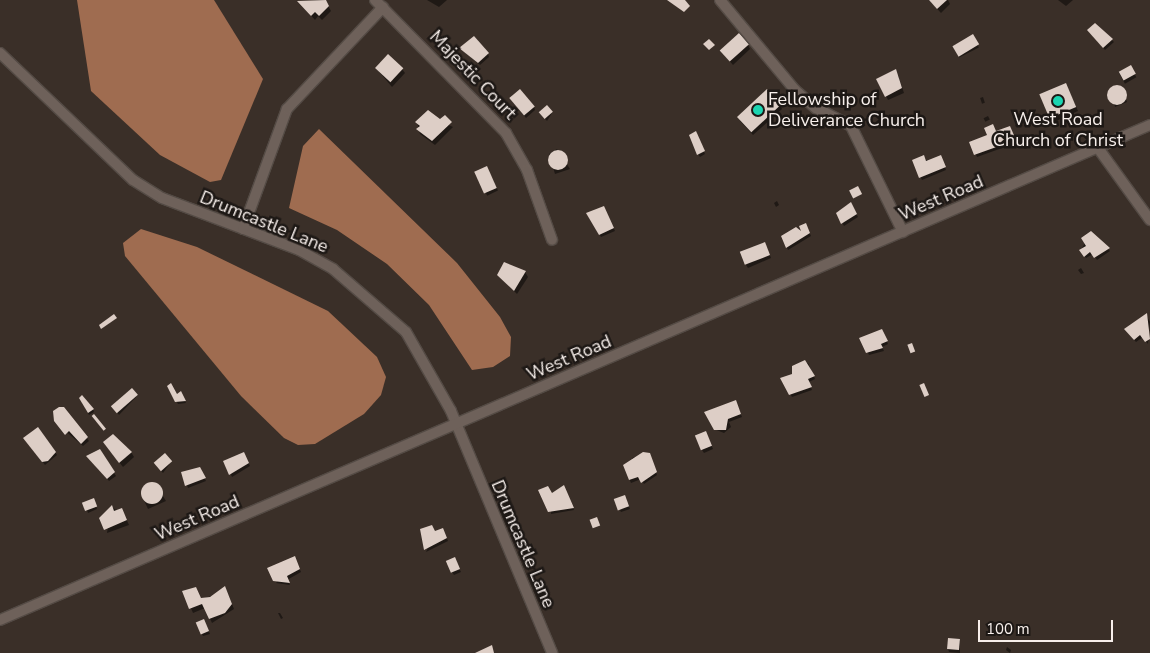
<!DOCTYPE html>
<style>
body{margin:0}
#map{position:relative;width:1150px;height:653px;overflow:hidden;background:#3a2f28;font-family:"Nunito Sans",sans-serif}
div>[style]{position:absolute}
[style*='--x']{left:calc(var(--x)*1px);top:calc(var(--y)*1px);width:calc(var(--w)*1px);rotate:calc(var(--a)*1deg)}
.water>*{inset:0;background:#9f6c50}
.shadow>*{inset:0;background:#0007;transform-origin:0 0}
.building>*{inset:0;background:#ddcec6;transform-origin:0 0}
.round{border-radius:50%}
.roads{filter:drop-shadow(1px 0 #544b45) drop-shadow(-1px 0 #544b45) drop-shadow(0 1px #544b45) drop-shadow(0 -1px #544b45)}
.minor>*{height:10px;margin:-5px;padding:0 5px;transform-origin:5px;border-radius:5px;background:#6e615a}
.dots>*{width:14px;height:14px;translate:-50% -50%;box-sizing:border-box;border:2px solid #1d1815;border-radius:50%}
span{translate:-50% -50%;white-space:nowrap;text-align:center;line-height:1.15;-webkit-text-stroke:5px #1d1815;paint-order:stroke}
.street-label{font-size:18px;color:#f7efeb}
.poi-label{font-size:18px;color:#f7efeb}
.left{translate:0 -50%;text-align:left}
.scale{position:absolute;left:978px;top:620px;width:135px;height:22px;box-sizing:border-box;border:2px solid #f7efeb;border-top:0;padding-left:6px;font-size:15px;line-height:18px;white-space:nowrap;color:#f7efeb;-webkit-text-stroke:4px #1d1815;paint-order:stroke}
</style>
<div id="map">
<div class="water">
<i style="clip-path:polygon(77px 0,214px 0,263px 79px,221px 180px,210px 182px,160px 155px,91px 91px)"></i>
<i style="clip-path:polygon(319px 129px,457px 263px,500px 317px,511px 337px,510px 356px,493px 367px,472px 370px,429px 305px,387px 264px,337px 230px,289px 208px,303px 146px)"></i>
<i style="clip-path:polygon(141px 229px,197px 247px,328px 311px,377px 357px,386px 377px,381px 395px,364px 414px,315px 444px,298px 445px,284px 438px,241px 396px,125px 256px,123px 243px)"></i>
</div>
<div class="shadow">
<i style="clip-path:polygon(325px 0,331px 11px,322px 20px,318px 16px,315px 20px,299px 2px)"></i>
<i style="clip-path:polygon(427px 0,447px 0,439px 7px)"></i>
<i style="clip-path:polygon(929px 0,948px 0,950px 4px,941px 13px)"></i>
<i style="clip-path:polygon(1058px 0,1073px 0,1066px 6px)"></i>
<i style="clip-path:polygon(1095px 25px,1114px 42px,1105px 50px,1091px 33px)"></i>
<i style="left:973px;top:36px;width:13px;height:22px;rotate:63deg"></i>
<i style="clip-path:polygon(748px 45px,750px 49px,733px 65px,721px 51px)"></i>
<i style="clip-path:polygon(461px 49px,488px 54px,489px 57px,480px 65px)"></i>
<i style="left:1130px;top:66px;width:13px;height:13px;rotate:61deg"></i>
<i style="clip-path:polygon(376px 68px,402px 69px,405px 73px,392px 87px)"></i>
<i style="clip-path:polygon(898px 75px,904px 93px,888px 100px,878px 80px)"></i>
<i style="clip-path:polygon(1120px 86px,1127px 102px,1115px 107px,1110px 88px)"></i>
<i style="clip-path:polygon(1068px 89px,1078px 111px,1054px 122px,1052px 117px)"></i>
<i style="left:983px;top:97px;width:6px;height:3px;rotate:72deg"></i>
<i style="clip-path:polygon(512px 101px,534px 107px,535px 110px,526px 118px)"></i>
<i style="clip-path:polygon(780px 105px,782px 109px,753px 135px,740px 121px)"></i>
<i style="clip-path:polygon(552px 113px,547px 121px,542px 115px)"></i>
<i style="left:988px;top:116px;width:4px;height:5px;rotate:63deg"></i>
<i style="clip-path:polygon(440px 121px,453px 127px,435px 145px,420px 134px,417px 122px)"></i>
<i style="clip-path:polygon(1011px 131px,1016px 143px,977px 157px,971px 143px)"></i>
<i style="clip-path:polygon(697px 136px,705px 154px,700px 157px,698px 154px)"></i>
<i style="clip-path:polygon(557px 149px,570px 169px,555px 174px,549px 154px)"></i>
<i style="clip-path:polygon(942px 159px,946px 170px,922px 180px,913px 161px)"></i>
<i style="left:487px;top:168px;width:25px;height:12px;rotate:64deg"></i>
<i style="clip-path:polygon(777px 201px,779px 205px,776px 207px,774px 203px)"></i>
<i style="clip-path:polygon(851px 204px,858px 217px,844px 226px,837px 214px)"></i>
<i style="clip-path:polygon(605px 210px,615px 231px,601px 237px,587px 213px)"></i>
<i style="clip-path:polygon(807px 227px,811px 236px,788px 250px,782px 236px,804px 236px)"></i>
<i style="clip-path:polygon(1091px 232px,1110px 251px,1097px 260px,1093px 254px,1086px 258px,1081px 250px)"></i>
<i style="clip-path:polygon(766px 246px,771px 258px,748px 268px,746px 265px)"></i>
<i style="clip-path:polygon(1081px 268px,1084px 273px,1081px 274px,1078px 270px)"></i>
<i style="clip-path:polygon(525px 272px,528px 277px,517px 294px,498px 275px)"></i>
<i style="clip-path:polygon(1146px 315px,1150px 322px,1148px 344px,1143px 337px,1136px 342px,1127px 332px)"></i>
<i style="clip-path:polygon(883px 333px,888px 344px,882px 347px,884px 351px,869px 355px,861px 338px)"></i>
<i style="clip-path:polygon(808px 363px,815px 379px,809px 382px,812px 390px,792px 397px,782px 379px,794px 375px,793px 367px)"></i>
<i style="clip-path:polygon(168px 386px,176px 395px,181px 393px,186px 403px,178px 404px)"></i>
<i style="clip-path:polygon(137px 396px,119px 415px,114px 408px)"></i>
<i style="clip-path:polygon(80px 398px,93px 409px,94px 412px,89px 415px)"></i>
<i style="clip-path:polygon(737px 405px,742px 417px,729px 422px,731px 427px,724px 433px,714px 429px)"></i>
<i style="clip-path:polygon(64px 408px,89px 441px,83px 446px,57px 424px)"></i>
<i style="clip-path:polygon(707px 436px,713px 449px,704px 453px,702px 450px)"></i>
<i style="clip-path:polygon(27px 441px,55px 452px,57px 455px,45px 465px)"></i>
<i style="clip-path:polygon(107px 447px,131px 452px,134px 457px,123px 467px)"></i>
<i style="clip-path:polygon(99px 451px,116px 476px,109px 481px,90px 458px)"></i>
<i style="clip-path:polygon(649px 454px,657px 475px,644px 484px,641px 479px,631px 483px,624px 466px,633px 462px,632px 458px)"></i>
<i style="clip-path:polygon(245px 456px,250px 466px,232px 477px,225px 462px)"></i>
<i style="clip-path:polygon(171px 462px,163px 473px,157px 466px)"></i>
<i style="clip-path:polygon(200px 469px,206px 481px,188px 488px,183px 473px)"></i>
<i style="clip-path:polygon(154px 482px,166px 501px,148px 509px,141px 494px)"></i>
<i style="clip-path:polygon(565px 490px,574px 510px,551px 514px,552px 495px)"></i>
<i style="clip-path:polygon(626px 499px,630px 509px,621px 512px,615px 501px)"></i>
<i style="clip-path:polygon(95px 503px,97px 509px,88px 513px,87px 510px)"></i>
<i style="clip-path:polygon(111px 507px,124px 514px,129px 525px,107px 533px)"></i>
<i style="clip-path:polygon(444px 532px,448px 541px,426px 552px,435px 533px)"></i>
<i style="clip-path:polygon(296px 560px,301px 572px,287px 580px,290px 585px,276px 583px)"></i>
<i style="clip-path:polygon(456px 562px,461px 572px,454px 575px,452px 572px)"></i>
<i style="clip-path:polygon(184px 592px,201px 599px,227px 592px,234px 609px,212px 623px,205px 608px,193px 613px)"></i>
<i style="clip-path:polygon(278px 613px,280px 613px,283px 618px,281px 619px)"></i>
<i style="clip-path:polygon(205px 623px,210px 634px,203px 636px,202px 634px)"></i>
<i style="clip-path:polygon(960px 640px,960px 653px,949px 652px,948px 649px)"></i>
<i style="clip-path:polygon(1007px 647px,1011px 650px,1010px 653px,1006px 650px)"></i>
</div>
<div class="building">
<i style="clip-path:polygon(326px 0,329px 6px,319px 16px,315px 12px,311px 16px,297px 1px)"></i>
<i style="clip-path:polygon(667px 0,685px 0,690px 6px,684px 12px)"></i>
<i style="clip-path:polygon(929px 0,947px 0,937px 9px)"></i>
<i style="clip-path:polygon(1095px 23px,1113px 39px,1103px 48px,1087px 30px)"></i>
<i style="left:739px;top:33px;width:15px;height:26px;rotate:48deg"></i>
<i style="left:973px;top:34px;width:12px;height:24px;rotate:59deg"></i>
<i style="clip-path:polygon(474px 36px,489px 53px,478px 63px,459px 48px)"></i>
<i style="clip-path:polygon(709px 39px,715px 45px,709px 50px,703px 44px)"></i>
<i style="left:388px;top:54px;width:21px;height:19px;rotate:43deg"></i>
<i style="left:1131px;top:65px;width:10px;height:14px;rotate:61deg"></i>
<i style="clip-path:polygon(896px 69px,902px 88px,885px 97px,876px 79px)"></i>
<i style="left:1066px;top:83px;width:26px;height:29px;rotate:67deg"></i>
<i class="round" style="left:1107px;top:85px;width:20px;height:20px"></i>
<i style="left:520px;top:89px;width:23px;height:14px;rotate:50deg"></i>
<i style="left:767px;top:89px;width:21px;height:41px;rotate:47deg"></i>
<i style="left:547px;top:105px;width:9px;height:11px;rotate:49deg"></i>
<i style="clip-path:polygon(428px 110px,440px 119px,445px 115px,452px 122px,432px 141px,416px 129px,420px 126px,415px 122px)"></i>
<i style="clip-path:polygon(993px 124px,996px 131px,1010px 126px,1016px 140px,974px 155px,969px 142px,987px 135px,984px 128px)"></i>
<i style="clip-path:polygon(696px 131px,705px 151px,697px 155px,689px 135px)"></i>
<i class="round" style="left:548px;top:150px;width:20px;height:20px"></i>
<i style="clip-path:polygon(924px 155px,926px 161px,941px 155px,946px 167px,919px 178px,912px 160px)"></i>
<i style="left:487px;top:166px;width:24px;height:14px;rotate:66deg"></i>
<i style="left:858px;top:186px;width:9px;height:10px;rotate:63deg"></i>
<i style="clip-path:polygon(851px 202px,857px 214px,841px 224px,836px 213px)"></i>
<i style="clip-path:polygon(604px 206px,614px 228px,599px 235px,586px 213px)"></i>
<i style="clip-path:polygon(806px 223px,810px 233px,786px 248px,781px 236px,796px 227px,801px 231px,799px 226px)"></i>
<i style="clip-path:polygon(1091px 231px,1110px 248px,1094px 258px,1090px 252px,1084px 257px,1079px 250px,1086px 246px,1081px 238px)"></i>
<i style="left:765px;top:242px;width:14px;height:27px;rotate:69deg"></i>
<i style="clip-path:polygon(504px 262px,526px 271px,514px 291px,497px 275px)"></i>
<i style="clip-path:polygon(1147px 313px,1150px 339px,1145px 342px,1140px 335px,1134px 340px,1124px 329px)"></i>
<i style="clip-path:polygon(114px 314px,117px 318px,101px 329px,99px 325px)"></i>
<i style="clip-path:polygon(882px 329px,888px 341px,881px 344px,883px 348px,866px 353px,859px 338px)"></i>
<i style="left:912px;top:343px;width:9px;height:5px;rotate:69deg"></i>
<i style="clip-path:polygon(805px 360px,815px 376px,808px 379px,812px 387px,789px 395px,780px 378px,792px 374px,792px 366px)"></i>
<i style="clip-path:polygon(171px 383px,177px 394px,181px 391px,186px 401px,175px 402px,167px 386px)"></i>
<i style="left:924px;top:383px;width:13px;height:5px;rotate:67deg"></i>
<i style="left:132px;top:388px;width:9px;height:28px;rotate:49deg"></i>
<i style="clip-path:polygon(82px 395px,94px 409px,88px 413px,79px 398px)"></i>
<i style="clip-path:polygon(736px 400px,741px 414px,728px 419px,726px 430px,714px 430px,704px 412px)"></i>
<i style="clip-path:polygon(59px 407px,64px 407px,88px 437px,81px 444px,69px 431px,65px 435px,54px 421px,53px 411px)"></i>
<i style="left:94px;top:414px;width:19px;height:3px;rotate:51deg"></i>
<i style="clip-path:polygon(38px 427px,56px 452px,48px 461px,42px 462px,23px 438px)"></i>
<i style="left:706px;top:431px;width:16px;height:12px;rotate:68deg"></i>
<i style="clip-path:polygon(113px 434px,132px 452px,119px 463px,103px 442px)"></i>
<i style="clip-path:polygon(100px 449px,115px 472px,107px 479px,86px 456px)"></i>
<i style="clip-path:polygon(244px 452px,249px 463px,229px 475px,223px 461px)"></i>
<i style="clip-path:polygon(643px 452px,650px 453px,657px 472px,641px 483px,638px 477px,629px 480px,623px 465px)"></i>
<i style="left:165px;top:453px;width:11px;height:15px;rotate:49deg"></i>
<i style="clip-path:polygon(200px 467px,206px 478px,185px 486px,181px 472px)"></i>
<i class="round" style="left:141px;top:482px;width:22px;height:22px"></i>
<i style="clip-path:polygon(564px 485px,574px 508px,548px 512px,538px 490px,548px 486px,552px 493px)"></i>
<i style="left:625px;top:495px;width:12px;height:12px;rotate:70deg"></i>
<i style="left:94px;top:498px;width:9px;height:13px;rotate:69deg"></i>
<i style="clip-path:polygon(112px 505px,114px 511px,122px 508px,127px 520px,104px 530px,99px 518px)"></i>
<i style="left:597px;top:517px;width:9px;height:8px;rotate:69deg"></i>
<i style="clip-path:polygon(432px 525px,435px 531px,443px 528px,447px 538px,424px 550px,420px 529px)"></i>
<i style="clip-path:polygon(295px 556px,300px 569px,287px 576px,290px 583px,273px 581px,267px 568px)"></i>
<i style="left:455px;top:557px;width:13px;height:10px;rotate:67deg"></i>
<i style="clip-path:polygon(225px 586px,232px 604px,225px 613px,209px 619px,202px 604px,189px 609px,182px 591px,196px 587px,201px 598px,210px 597px)"></i>
<i style="left:204px;top:619px;width:13px;height:9px;rotate:67deg"></i>
<i style="left:948px;top:638px;width:12px;height:11px;rotate:5deg"></i>
<i style="clip-path:polygon(492px 645px,494px 653px,475px 653px)"></i>
</div>
<div class="roads">
<div class="minor">
<i style="--x:375;--y:0;--w:187;--a:45.4"></i>
<i style="--x:506;--y:133;--w:43;--a:60.4"></i>
<i style="--x:527;--y:170;--w:74;--a:70.3"></i>
<i style="--x:720;--y:0;--w:117;--a:50.2"></i>
<i style="--x:795;--y:90;--w:28;--a:41"></i>
<i style="--x:816;--y:108;--w:39;--a:27"></i>
<i style="--x:851;--y:126;--w:118;--a:63.9"></i>
<i style="--x:0;--y:53;--w:184;--a:43.7"></i>
<i style="--x:133;--y:180;--w:34;--a:32"></i>
<i style="--x:162;--y:198;--w:147;--a:20.8"></i>
<i style="--x:299;--y:250;--w:39;--a:29"></i>
<i style="--x:333;--y:269;--w:96;--a:40.8"></i>
<i style="--x:406;--y:332;--w:91;--a:60.3"></i>
<i style="--x:451;--y:411;--w:262;--a:67.3"></i>
<i style="--x:1098;--y:148;--w:89;--a:54.2"></i>
<i style="--x:243;--y:229;--w:128;--a:-69.9"></i>
<i style="--x:287;--y:109;--w:140;--a:-46.7"></i>
<i style="--x:0;--y:620;--w:1252;--a:-23.29"></i>
</div>
</div>
<div class="dots">
<i style="left:1058px;top:101px;background:#1cd5b1"></i>
<i style="left:758px;top:110px;background:#1cd5b1"></i>
</div>
<div class="street-label">
<span style="left:473px;top:75px;rotate:46deg">Majestic Court</span>
<span style="left:941px;top:198px;rotate:-23deg">West Road</span>
<span style="left:264px;top:222px;rotate:22deg">Drumcastle Lane</span>
<span style="left:569px;top:358px;rotate:-23deg">West Road</span>
<span style="left:197px;top:518px;rotate:-23deg">West Road</span>
<span style="left:523px;top:544px;rotate:67deg">Drumcastle Lane</span>
</div>
<div class="poi-label">
<span class="left" style="left:768px;top:110px">Fellowship of<br>Deliverance Church</span>
<span style="left:1058px;top:130px">West Road<br>Church of Christ</span>
</div>
<div class="scale">100 m</div>
</div>
